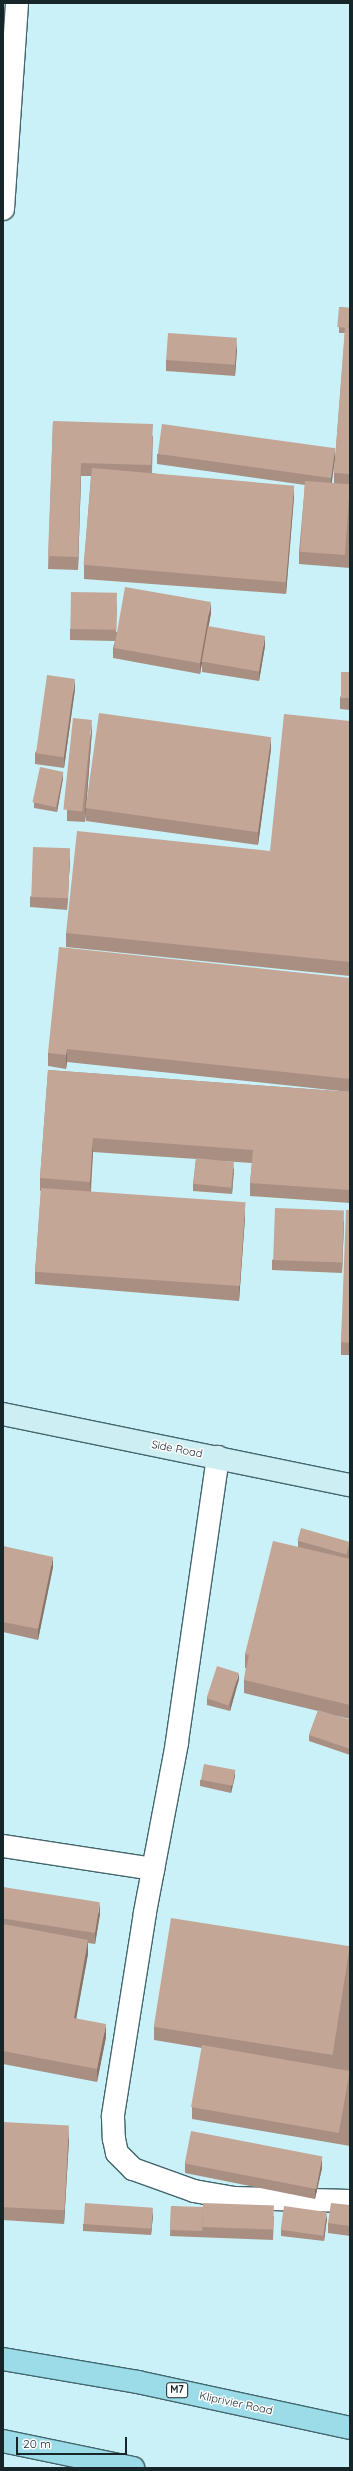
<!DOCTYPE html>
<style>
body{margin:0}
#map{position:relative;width:353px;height:2471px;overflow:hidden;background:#caf1f8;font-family:Quicksand,sans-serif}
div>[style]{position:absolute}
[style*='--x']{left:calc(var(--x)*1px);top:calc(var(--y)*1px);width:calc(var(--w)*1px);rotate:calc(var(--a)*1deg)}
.roads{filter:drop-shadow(1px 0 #43656c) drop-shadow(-1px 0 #43656c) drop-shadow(0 1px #43656c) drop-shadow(0 -1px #43656c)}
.lane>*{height:22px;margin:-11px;padding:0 11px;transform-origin:11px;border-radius:11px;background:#fff}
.street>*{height:22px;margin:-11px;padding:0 11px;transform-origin:11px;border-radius:11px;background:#fff}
.secondary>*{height:22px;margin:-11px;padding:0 11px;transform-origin:11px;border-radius:11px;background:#cdeef3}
.primary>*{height:22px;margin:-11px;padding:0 11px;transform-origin:11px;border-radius:11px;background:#9bdce8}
.wall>*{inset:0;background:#a98f82}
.shaded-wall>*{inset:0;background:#89746a}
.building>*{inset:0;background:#c4a697;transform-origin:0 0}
span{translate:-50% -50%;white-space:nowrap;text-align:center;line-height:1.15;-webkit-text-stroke:3px #fff;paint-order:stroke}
.shield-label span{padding:1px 3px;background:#fff;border:1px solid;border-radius:3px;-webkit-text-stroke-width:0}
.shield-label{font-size:10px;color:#162528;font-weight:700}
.street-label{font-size:11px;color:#162528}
.frame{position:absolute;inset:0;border:4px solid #162528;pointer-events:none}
.scale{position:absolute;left:16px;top:2437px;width:111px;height:18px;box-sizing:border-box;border:2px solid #162528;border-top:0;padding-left:5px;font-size:12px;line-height:14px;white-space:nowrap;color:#162528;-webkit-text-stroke:3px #fff;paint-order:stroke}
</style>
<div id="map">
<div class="roads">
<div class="lane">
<i style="--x:218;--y:1457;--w:289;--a:98.2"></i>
<i style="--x:177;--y:1743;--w:173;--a:100.7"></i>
<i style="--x:145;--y:1913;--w:206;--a:99"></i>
<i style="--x:113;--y:2116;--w:23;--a:88"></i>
<i style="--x:114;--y:2139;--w:14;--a:78"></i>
<i style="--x:117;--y:2153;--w:23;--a:45"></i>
<i style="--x:133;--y:2169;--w:65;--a:19.8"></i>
<i style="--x:194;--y:2191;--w:41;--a:9.9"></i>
<i style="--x:234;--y:2198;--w:116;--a:1.5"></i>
<i style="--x:3;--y:1846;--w:152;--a:8.7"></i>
</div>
<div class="street">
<i style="--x:3;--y:209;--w:206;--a:-86.1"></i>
</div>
<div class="secondary">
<i style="--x:3;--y:1414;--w:354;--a:11.6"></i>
</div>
<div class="primary">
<i style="--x:3;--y:2359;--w:137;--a:9.7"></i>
<i style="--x:138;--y:2382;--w:217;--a:12.2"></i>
<i style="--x:3;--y:2441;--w:133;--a:11.7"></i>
</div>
</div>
<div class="wall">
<i style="clip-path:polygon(339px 307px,350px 308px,350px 568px,299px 564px,299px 552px,305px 485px,157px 464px,157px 454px,335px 459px,331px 483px,334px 483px,334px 473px,345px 333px,339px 333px)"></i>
<i style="clip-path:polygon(237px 349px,235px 376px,166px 371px,166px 360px)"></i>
<i style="clip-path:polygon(53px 421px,153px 436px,152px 473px,294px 497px,286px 594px,84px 579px,84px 565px,91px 476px,81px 476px,78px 570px,48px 569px)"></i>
<i style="clip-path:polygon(117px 604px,116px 632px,211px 613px,200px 674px,113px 658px,113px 648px,115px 641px,70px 640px,70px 629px)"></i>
<i style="clip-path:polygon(265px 646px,259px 681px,202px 672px,202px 662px)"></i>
<i style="clip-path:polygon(350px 672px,350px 710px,340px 709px,340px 698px)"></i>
<i style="clip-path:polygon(75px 689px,64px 768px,35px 764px,35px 753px)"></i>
<i style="clip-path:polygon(350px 721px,350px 976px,66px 947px,66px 933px,270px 851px)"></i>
<i style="clip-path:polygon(92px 730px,85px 822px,67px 821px,67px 810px)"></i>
<i style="clip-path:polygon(271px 749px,258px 845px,86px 821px,86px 808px)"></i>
<i style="clip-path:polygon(63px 778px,57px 812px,34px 808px,34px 802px)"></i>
<i style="clip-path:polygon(70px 859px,67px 910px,30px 907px,30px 897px)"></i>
<i style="clip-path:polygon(350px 978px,350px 1092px,67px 1062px,66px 1069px,48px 1066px,48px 1053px)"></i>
<i style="clip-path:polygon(48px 1070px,350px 1092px,350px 1203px,250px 1196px,250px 1183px,252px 1163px,221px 1161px,234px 1169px,232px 1194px,193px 1191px,193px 1184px,196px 1159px,93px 1152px,91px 1192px,245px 1217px,239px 1301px,35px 1284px,35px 1272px,41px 1191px,40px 1191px,40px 1178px)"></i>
<i style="clip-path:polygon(350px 1210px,350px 1355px,341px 1355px,341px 1342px)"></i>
<i style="clip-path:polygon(344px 1221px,342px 1273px,272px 1270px,272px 1260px)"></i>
<i style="clip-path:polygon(298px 1541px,350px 1542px,350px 1719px,334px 1715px,350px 1720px,350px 1755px,309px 1741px,309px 1735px,318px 1711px,244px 1693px,244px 1680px,246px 1668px,245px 1668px,245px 1654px,298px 1547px)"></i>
<i style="clip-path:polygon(3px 1546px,53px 1567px,38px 1640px,3px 1632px)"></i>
<i style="clip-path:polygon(239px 1679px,230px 1711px,207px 1705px,207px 1698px)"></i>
<i style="clip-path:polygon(235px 1776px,231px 1793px,200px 1786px,200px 1780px)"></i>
<i style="clip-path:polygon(3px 1887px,100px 1914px,95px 1944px,88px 1943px,88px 1954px,76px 2018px,106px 2037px,97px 2082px,3px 2064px)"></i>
<i style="clip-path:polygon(350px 1946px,350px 2146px,192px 2119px,192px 2107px,202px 2048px,154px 2040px,154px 2027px)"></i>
<i style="clip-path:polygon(3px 2122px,69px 2139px,64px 2224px,3px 2220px)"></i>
<i style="clip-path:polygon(185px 2163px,322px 2168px,315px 2199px,185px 2173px)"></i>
<i style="clip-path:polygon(350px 2205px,350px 2236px,328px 2233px,328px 2223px)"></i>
<i style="clip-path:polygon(171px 2206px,274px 2216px,273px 2240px,170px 2236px)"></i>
<i style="clip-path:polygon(153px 2215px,151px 2235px,83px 2231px,83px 2224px)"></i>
<i style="clip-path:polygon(327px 2218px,324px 2241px,281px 2236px,281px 2230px)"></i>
</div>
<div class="shaded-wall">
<i style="clip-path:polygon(237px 338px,237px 349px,235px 376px,235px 365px)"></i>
<i style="clip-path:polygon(335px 448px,335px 459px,331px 489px,331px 478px)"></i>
<i style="clip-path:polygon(81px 463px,81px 476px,78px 570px,78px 557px)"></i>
<i style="clip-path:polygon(294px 484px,294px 497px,286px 594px,286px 581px)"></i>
<i style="clip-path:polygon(211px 602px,211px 613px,200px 674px,200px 664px)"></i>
<i style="clip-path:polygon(265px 636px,265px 646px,259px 681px,259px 671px)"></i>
<i style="clip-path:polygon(75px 679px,75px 689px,64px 768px,64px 757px)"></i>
<i style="clip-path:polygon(92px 720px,92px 730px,85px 822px,85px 812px)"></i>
<i style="clip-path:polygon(271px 737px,271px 749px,258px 845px,258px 833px)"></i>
<i style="clip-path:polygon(63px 772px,63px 778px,57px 812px,57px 806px)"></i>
<i style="clip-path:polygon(70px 848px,70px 859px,67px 910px,67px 899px)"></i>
<i style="clip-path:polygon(67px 1049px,67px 1062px,66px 1069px,66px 1055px)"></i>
<i style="clip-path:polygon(93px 1138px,93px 1152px,90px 1195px,90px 1182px)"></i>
<i style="clip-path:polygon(234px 1162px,234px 1169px,232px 1194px,232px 1188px)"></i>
<i style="clip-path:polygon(245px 1204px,245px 1217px,239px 1301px,239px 1288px)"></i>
<i style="clip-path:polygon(344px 1211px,344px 1221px,342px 1273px,342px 1263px)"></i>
<i style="clip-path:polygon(53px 1557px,53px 1567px,38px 1640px,38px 1629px)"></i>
<i style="clip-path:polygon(239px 1673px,239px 1679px,230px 1711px,230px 1705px)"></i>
<i style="clip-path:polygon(235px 1770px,235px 1776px,231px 1793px,231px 1786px)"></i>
<i style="clip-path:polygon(100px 1903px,100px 1914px,95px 1944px,95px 1933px)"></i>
<i style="clip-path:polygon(88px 1940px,88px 1954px,74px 2031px,74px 2018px)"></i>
<i style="clip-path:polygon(106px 2024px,106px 2037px,97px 2082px,97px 2069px)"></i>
<i style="clip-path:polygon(69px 2126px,69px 2139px,64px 2224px,64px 2210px)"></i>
<i style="clip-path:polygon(322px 2157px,322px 2168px,315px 2199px,315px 2189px)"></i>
<i style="clip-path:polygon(153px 2208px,153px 2215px,151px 2235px,151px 2229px)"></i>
<i style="clip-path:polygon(327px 2212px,327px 2218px,324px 2241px,324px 2235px)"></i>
</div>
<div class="building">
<i style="left:339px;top:307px;width:11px;height:20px;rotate:5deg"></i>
<i style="clip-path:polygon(345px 327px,350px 328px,350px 474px,334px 473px)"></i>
<i style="left:168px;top:333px;width:69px;height:27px;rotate:4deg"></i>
<i style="clip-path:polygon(53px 421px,153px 424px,151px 465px,81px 463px,78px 557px,48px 556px)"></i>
<i style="left:162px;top:424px;width:175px;height:30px;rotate:8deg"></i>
<i style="left:92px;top:468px;width:203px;height:97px;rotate:5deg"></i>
<i style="left:305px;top:481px;width:45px;height:71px;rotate:4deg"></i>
<i style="left:125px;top:587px;width:87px;height:62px;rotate:10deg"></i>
<i style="left:71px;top:592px;width:46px;height:37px;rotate:1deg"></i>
<i style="left:208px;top:626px;width:58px;height:36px;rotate:10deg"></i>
<i style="left:341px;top:672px;width:9px;height:26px"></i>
<i style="left:47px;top:675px;width:28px;height:79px;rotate:8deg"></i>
<i style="left:99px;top:713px;width:174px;height:96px;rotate:8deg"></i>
<i style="clip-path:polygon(284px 714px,350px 721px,350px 962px,66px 933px,77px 831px,270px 851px)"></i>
<i style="left:73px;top:718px;width:19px;height:92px;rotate:6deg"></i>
<i style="left:40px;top:767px;width:24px;height:36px;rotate:12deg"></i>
<i style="left:33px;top:847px;width:37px;height:50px;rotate:2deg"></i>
<i style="clip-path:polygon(59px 947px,350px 978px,350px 1079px,67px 1049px,66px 1055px,48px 1053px)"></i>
<i style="clip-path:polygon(48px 1070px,350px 1092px,350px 1190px,250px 1183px,253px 1150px,93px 1138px,90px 1182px,40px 1178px)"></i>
<i style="left:196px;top:1158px;width:38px;height:26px;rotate:6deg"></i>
<i style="left:41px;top:1188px;width:205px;height:84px;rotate:4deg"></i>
<i style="left:275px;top:1208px;width:69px;height:52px;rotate:2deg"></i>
<i style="clip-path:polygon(346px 1210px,350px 1210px,350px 1343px,341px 1342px)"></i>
<i style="left:301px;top:1528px;width:51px;height:13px;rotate:16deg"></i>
<i style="clip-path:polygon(273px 1541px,350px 1559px,350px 1705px,244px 1680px,249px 1655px,245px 1654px)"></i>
<i style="clip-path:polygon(3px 1546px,53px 1557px,38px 1629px,3px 1622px)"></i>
<i style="left:217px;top:1666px;width:23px;height:34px;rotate:18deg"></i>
<i style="clip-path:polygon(318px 1710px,350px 1720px,350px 1749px,309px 1735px)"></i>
<i style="left:204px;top:1764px;width:32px;height:16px;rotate:11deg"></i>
<i style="left:3px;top:1887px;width:98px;height:31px;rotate:9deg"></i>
<i style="left:171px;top:1918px;width:181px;height:110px;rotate:9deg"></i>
<i style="clip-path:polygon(3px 1924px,88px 1940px,74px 2018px,106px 2024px,97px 2069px,3px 2051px)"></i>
<i style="left:202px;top:2045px;width:150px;height:63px;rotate:10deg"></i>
<i style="left:3px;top:2122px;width:66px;height:85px;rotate:3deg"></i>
<i style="left:191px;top:2131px;width:134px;height:33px;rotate:11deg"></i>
<i style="left:85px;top:2203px;width:68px;height:21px;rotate:4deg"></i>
<i style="left:203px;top:2203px;width:71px;height:24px;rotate:2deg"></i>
<i style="clip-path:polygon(331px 2203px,350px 2205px,350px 2226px,328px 2223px)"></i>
<i style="left:171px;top:2206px;width:32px;height:24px;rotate:2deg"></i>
<i style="left:284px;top:2206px;width:43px;height:24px;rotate:8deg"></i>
</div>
<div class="shield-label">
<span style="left:177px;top:2390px">M7</span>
</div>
<div class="street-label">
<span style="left:177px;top:1449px;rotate:11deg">Side Road</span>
<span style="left:236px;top:2403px;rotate:12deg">Kliprivier Road</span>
</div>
<div class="frame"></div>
<div class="scale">20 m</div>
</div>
